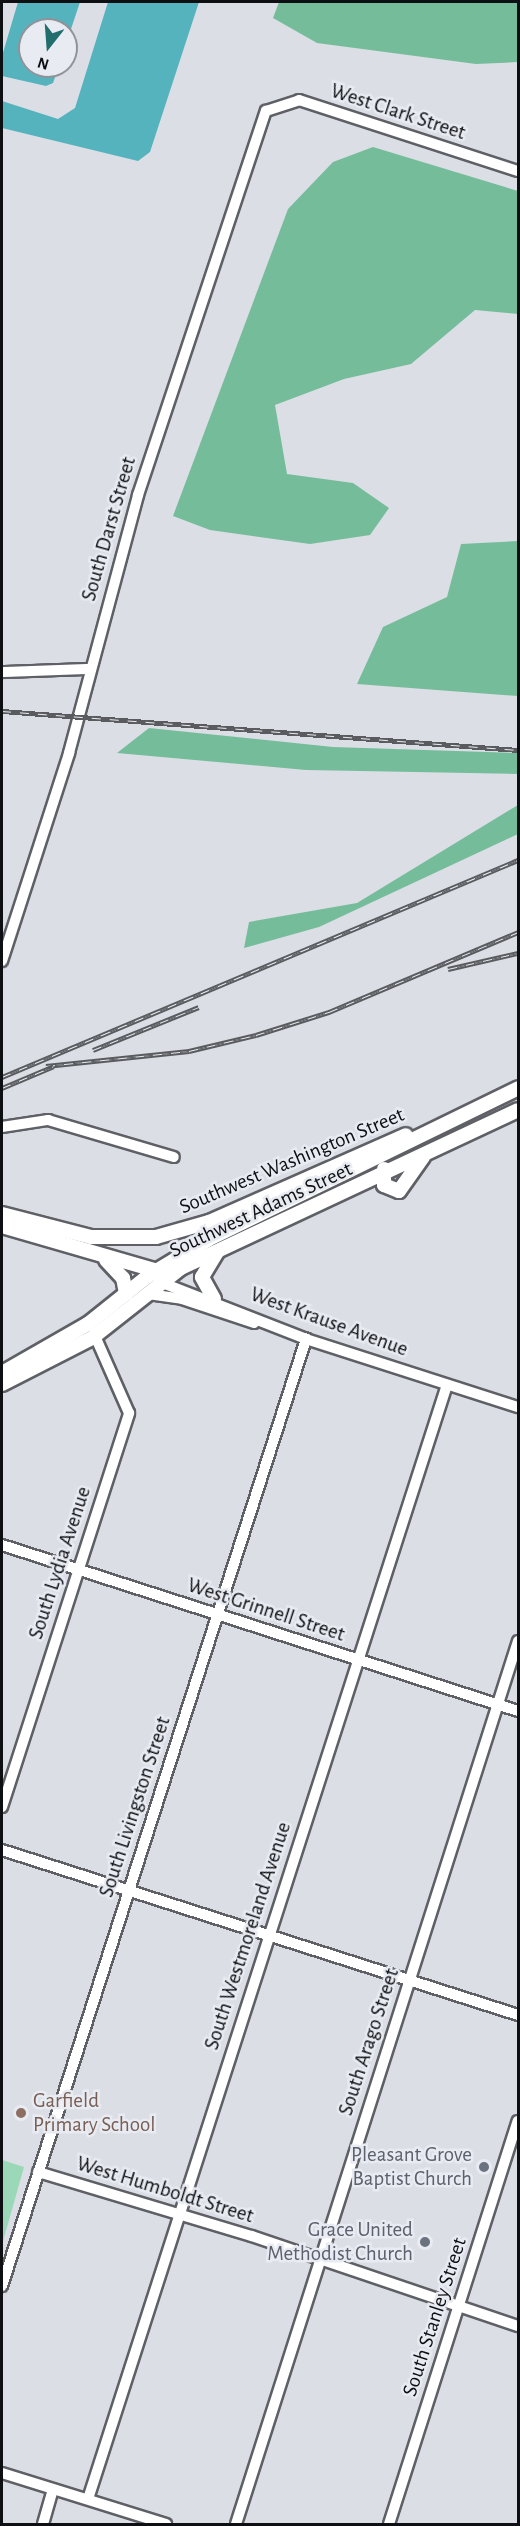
<!DOCTYPE html>
<style>
body{margin:0}
#map{position:relative;width:520px;height:2526px;overflow:hidden;background:#dbdee5;font-family:"Alegreya Sans",sans-serif}
div>[style]{position:absolute}
[style*='--x']{left:calc(var(--x)*1px);top:calc(var(--y)*1px);width:calc(var(--w)*1px);rotate:calc(var(--a)*1deg)}
.green>*{inset:0;background:#9ad8b8}
.forest>*{inset:0;background:#75bd9a}
.water>*{inset:0;background:#55b3bd}
.roads{filter:drop-shadow(2px 0 #5e6066) drop-shadow(-2px 0 #5e6066) drop-shadow(0 2px #5e6066) drop-shadow(0 -2px #5e6066)}
.minor>*{height:10px;margin:-5px;padding:0 5px;transform-origin:5px;border-radius:5px;background:#fff}
.major>*{height:14px;margin:-7px;padding:0 7px;transform-origin:7px;border-radius:7px;background:#fff}
.rail>*{height:5px;margin-top:-2.5px;transform-origin:0;background:repeating-linear-gradient(90deg,#e8ebf2 0 9px,#595b5f 0 18px);box-sizing:border-box;border-block:2px solid #595b5f}
.dots>*{width:16px;height:16px;translate:-50% -50%;box-sizing:border-box;border:3px solid #e8ebf2;border-radius:50%}
span{translate:-50% -50%;white-space:nowrap;text-align:center;line-height:1.15;-webkit-text-stroke:5px #e8ebf2;paint-order:stroke}
.street-label{font-size:21px;color:#0e0f12}
.education-label{font-size:21px;color:#785e54}
.left{translate:0 -50%;text-align:left}
.worship-label{font-size:21px;color:#5b616d}
.right{translate:-100% -50%;text-align:right}
.frame{position:absolute;inset:0;border:3px solid #0e0f12;pointer-events:none}
.north{position:absolute;left:18px;top:18px;width:60px;height:60px;box-sizing:border-box;background:#e8ebf2;border:2px solid #919398;border-radius:50%;rotate:197deg;font-size:16px;font-weight:700;line-height:24px;text-align:center;color:#0e0f12}
.north::after{content:'';display:block;margin:auto;width:21px;height:27px;background:#226e6e;clip-path:polygon(50% 0,100% 100%,50% 72%,0 100%)}
</style>
<div id="map">
<div class="green">
<i style="clip-path:polygon(2px 2160px,24px 2167px,2px 2245px)"></i>
</div>
<div class="forest">
<i style="clip-path:polygon(279px 2px,518px 2px,518px 62px,476px 64px,317px 43px,273px 18px)"></i>
<i style="clip-path:polygon(373px 147px,518px 191px,518px 314px,475px 310px,411px 364px,344px 379px,275px 405px,287px 474px,353px 483px,389px 508px,370px 535px,310px 544px,210px 530px,173px 516px,288px 209px,333px 162px)"></i>
<i style="clip-path:polygon(518px 541px,518px 696px,357px 684px,383px 627px,447px 597px,461px 544px)"></i>
<i style="clip-path:polygon(149px 728px,333px 747px,518px 753px,518px 774px,306px 770px,117px 753px)"></i>
<i style="clip-path:polygon(518px 805px,518px 834px,319px 927px,244px 948px,249px 922px,357px 903px)"></i>
</div>
<div class="water">
<i style="clip-path:polygon(18px 2px,80px 2px,66px 44px,66px 30px,30px 30px,30px 66px,59px 66px,53px 83px,46px 86px,2px 76px,2px 56px)"></i>
<i style="clip-path:polygon(108px 2px,199px 2px,150px 152px,138px 161px,2px 128px,2px 101px,58px 119px,75px 108px)"></i>
</div>
<div class="roads">
<div class="minor">
<i style="--x:2;--y:672;--w:86;--a:-2"></i>
<i style="--x:2;--y:961;--w:219;--a:-72.1"></i>
<i style="--x:69;--y:753;--w:267;--a:-75"></i>
<i style="--x:138;--y:495;--w:405;--a:-71.6"></i>
<i style="--x:266;--y:111;--w:35;--a:-18"></i>
<i style="--x:299;--y:100;--w:230;--a:18"></i>
<i style="--x:2;--y:1127;--w:47;--a:-8.7"></i>
<i style="--x:48;--y:1120;--w:131;--a:16.4"></i>
<i style="--x:160;--y:1282;--w:157;--a:21.3"></i>
<i style="--x:306;--y:1339;--w:223;--a:17.8"></i>
<i style="--x:148;--y:1294;--w:34;--a:8"></i>
<i style="--x:182;--y:1299;--w:76;--a:18.4"></i>
<i style="--x:2;--y:1545;--w:542;--a:17.83"></i>
<i style="--x:2;--y:1807;--w:414;--a:-72.1"></i>
<i style="--x:129;--y:1413;--w:84;--a:-113.8"></i>
<i style="--x:2;--y:1850;--w:542;--a:17.73"></i>
<i style="--x:38;--y:2172;--w:223;--a:16.7"></i>
<i style="--x:252;--y:2236;--w:281;--a:18.7"></i>
<i style="--x:2;--y:2286;--w:995;--a:-72.2"></i>
<i style="--x:2;--y:2473;--w:172;--a:17.3"></i>
<i style="--x:88;--y:2499;--w:1170;--a:-72.14"></i>
<i style="--x:43;--y:2524;--w:36;--a:-74"></i>
<i style="--x:236;--y:2524;--w:927;--a:-72.29"></i>
<i style="--x:389;--y:2524;--w:423;--a:-72.3"></i>
</div>
<div class="major">
<i style="--x:384;--y:1169;--w:16;--a:90"></i>
<i style="--x:384;--y:1185;--w:16;--a:22"></i>
<i style="--x:399;--y:1191;--w:42;--a:-54.8"></i>
<i style="--x:2;--y:1214;--w:92;--a:14.5"></i>
<i style="--x:91;--y:1237;--w:65;--a:0"></i>
<i style="--x:156;--y:1237;--w:55;--a:-15.8"></i>
<i style="--x:209;--y:1222;--w:215;--a:-23.8"></i>
<i style="--x:2;--y:1226;--w:162;--a:16.1"></i>
<i style="--x:106;--y:1260;--w:25;--a:47"></i>
<i style="--x:123;--y:1278;--w:16;--a:79"></i>
<i style="--x:214;--y:1299;--w:25;--a:-119"></i>
<i style="--x:202;--y:1277;--w:29;--a:-59"></i>
<i style="--x:2;--y:1373;--w:99;--a:-29.7"></i>
<i style="--x:88;--y:1324;--w:77;--a:-38.7"></i>
<i style="--x:148;--y:1276;--w:71;--a:-31.2"></i>
<i style="--x:209;--y:1239;--w:344;--a:-26"></i>
<i style="--x:2;--y:1384;--w:101;--a:-27.1"></i>
<i style="--x:92;--y:1338;--w:113;--a:-38.2"></i>
<i style="--x:181;--y:1268;--w:372;--a:-25.1"></i>
</div>
</div>
<div class="rail">
<i style="--x:2;--y:711;--w:517;--a:4.32"></i>
<i style="--x:448;--y:969;--w:72;--a:-12.9"></i>
<i style="--x:93;--y:1050;--w:114;--a:-22.1"></i>
<i style="--x:46;--y:1066;--w:144;--a:-6"></i>
<i style="--x:189;--y:1051;--w:69;--a:-13.4"></i>
<i style="--x:256;--y:1035;--w:77;--a:-17.5"></i>
<i style="--x:329;--y:1012;--w:205;--a:-22.9"></i>
<i style="--x:2;--y:1077;--w:560;--a:-22.81"></i>
<i style="--x:2;--y:1088;--w:56;--a:-22.9"></i>
</div>
<div class="dots">
<i style="left:21px;top:2113px;background:#8d6e63"></i>
<i style="left:484px;top:2167px;background:#6b7280"></i>
<i style="left:425px;top:2242px;background:#6b7280"></i>
</div>
<div class="street-label">
<span style="left:398px;top:112px;rotate:18deg">West Clark Street</span>
<span style="left:109px;top:529px;rotate:-74deg">South Darst Street</span>
<span style="left:292px;top:1161px;rotate:-23deg">Southwest Washington Street</span>
<span style="left:261px;top:1210px;rotate:-25deg">Southwest Adams Street</span>
<span style="left:329px;top:1322px;rotate:20deg">West Krause Avenue</span>
<span style="left:60px;top:1563px;rotate:-72deg">South Lydia Avenue</span>
<span style="left:266px;top:1610px;rotate:18deg">West Grinnell Street</span>
<span style="left:135px;top:1807px;rotate:-72deg">South Livingston Street</span>
<span style="left:248px;top:1936px;rotate:-72deg">South Westmoreland Avenue</span>
<span style="left:369px;top:2042px;rotate:-72deg">South Arago Street</span>
<span style="left:165px;top:2190px;rotate:17deg">West Humboldt Street</span>
<span style="left:435px;top:2317px;rotate:-72deg">South Stanley Street</span>
</div>
<div class="education-label">
<span class="left" style="left:33px;top:2113px">Garfield<br>Primary School</span>
</div>
<div class="worship-label">
<span class="right" style="left:472px;top:2167px">Pleasant Grove<br>Baptist Church</span>
<span class="right" style="left:413px;top:2242px">Grace United<br>Methodist Church</span>
</div>
<div class="frame"></div>
<div class="north">N</div>
</div>
